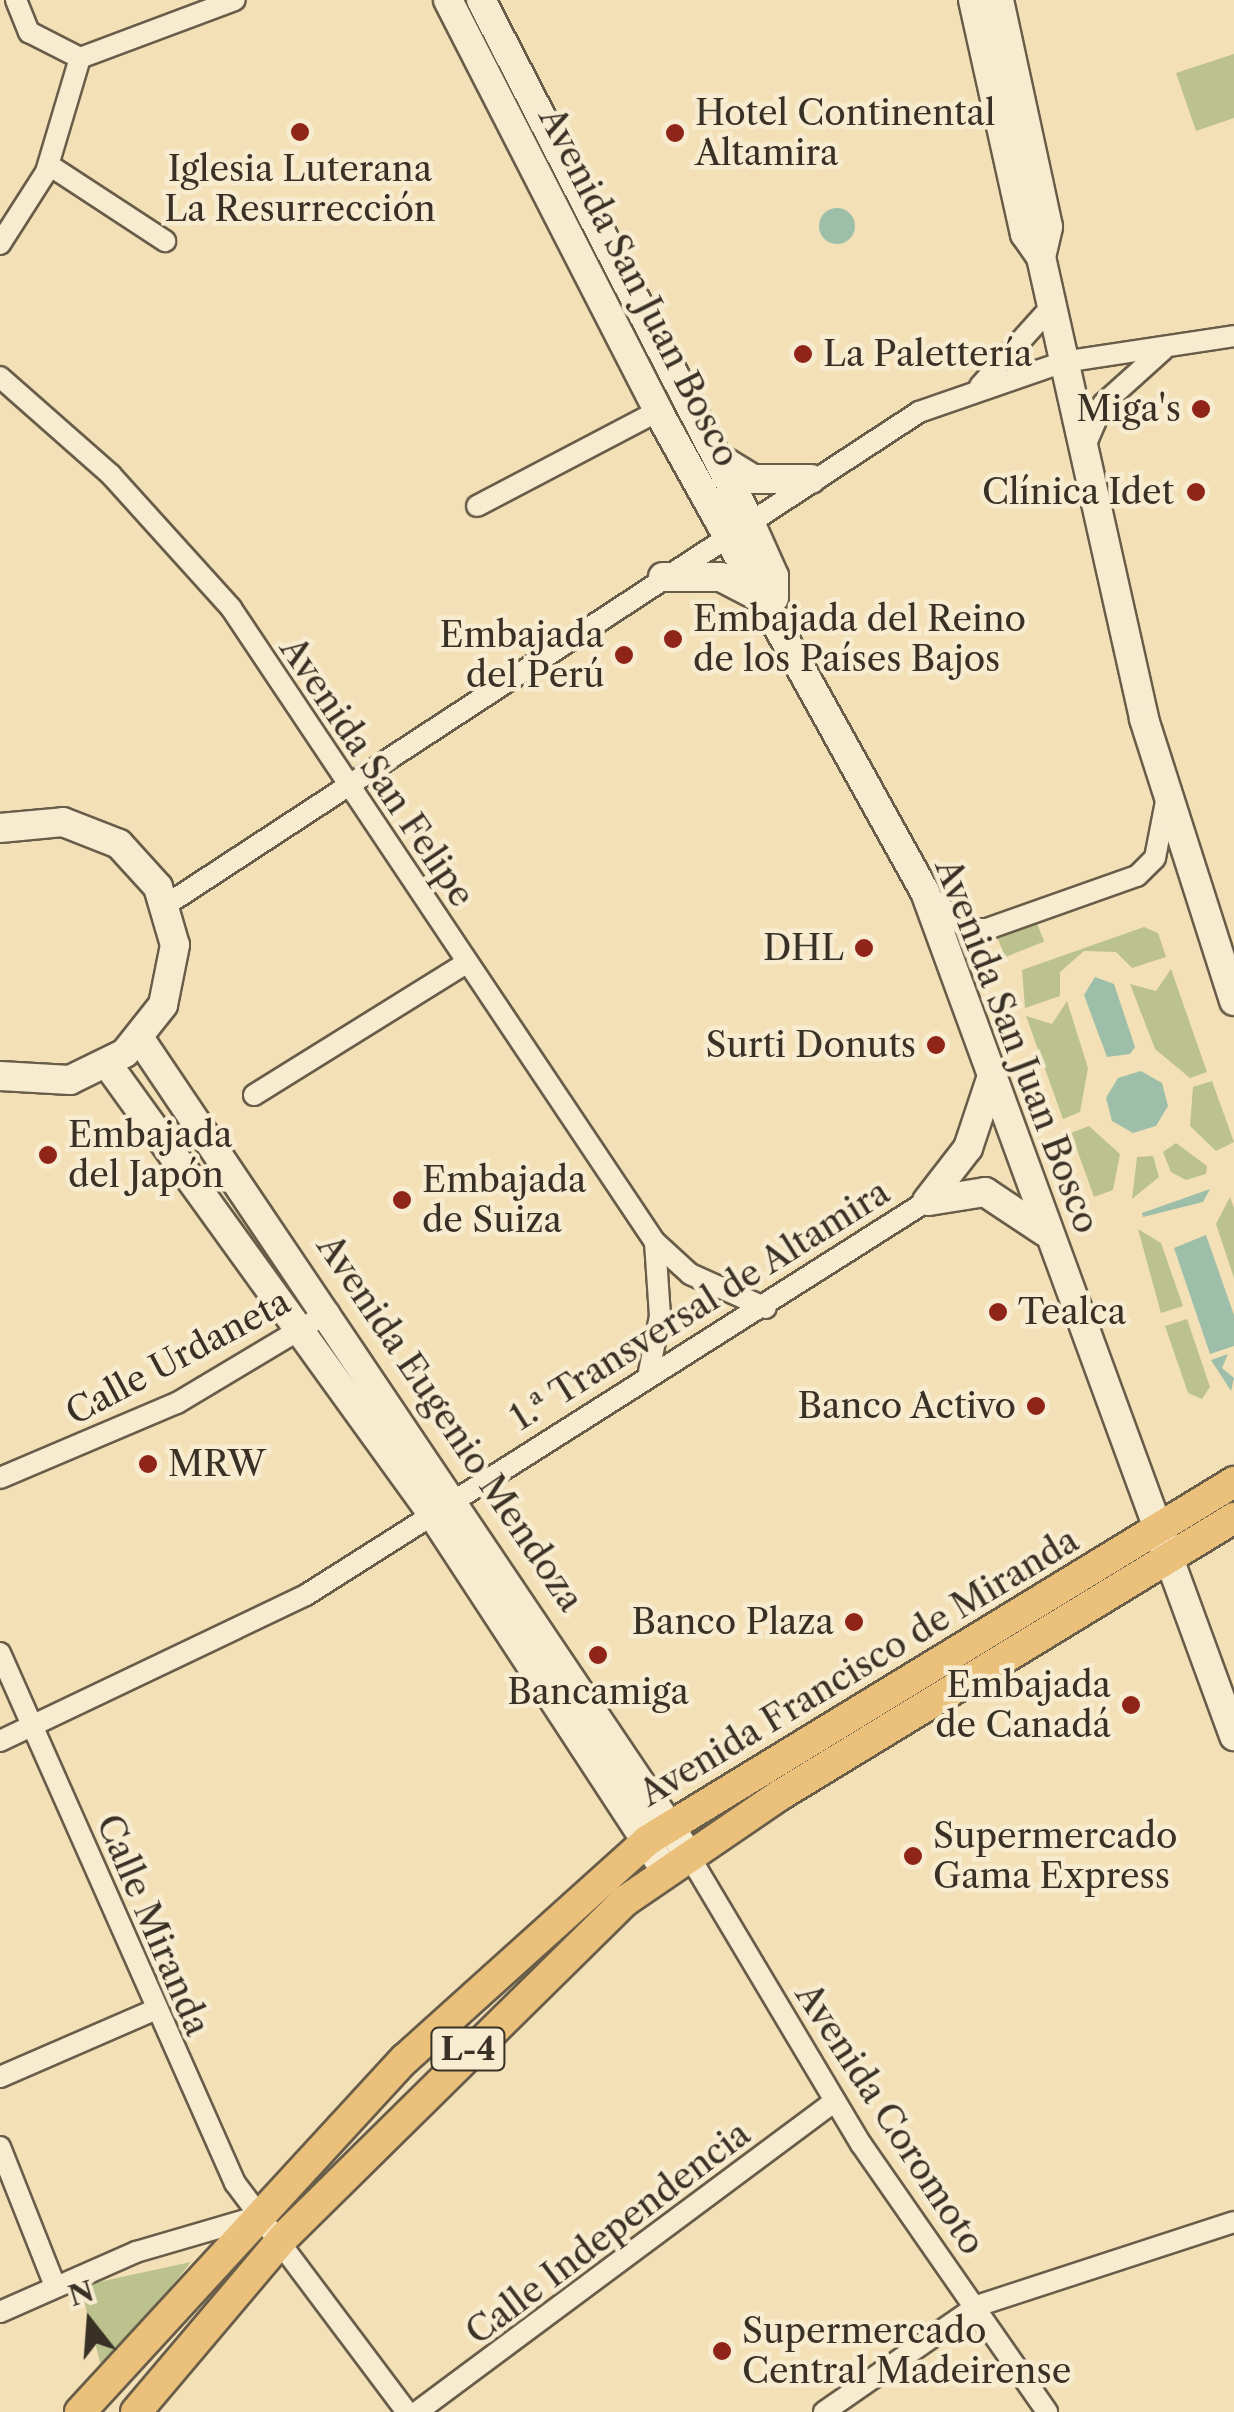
<!DOCTYPE html>
<meta charset="utf-8">
<style>
body{margin:0}
#map{position:relative;width:1234px;height:2412px;overflow:hidden;background:#f3e0b6;font-family:"Libre Caslon Text",serif}
div>[style]{position:absolute}
[style*='--x']{left:calc(var(--x)*1px);top:calc(var(--y)*1px);width:calc(var(--w)*1px);rotate:calc(var(--a)*1deg)}
.green>*{inset:0;background:#bbc28e;transform-origin:0 0}
.water>*{inset:0;background:#9dbea8}
.round{border-radius:50%}
.roads{filter:drop-shadow(2px 0 #685d49) drop-shadow(-2px 0 #685d49) drop-shadow(0 2px #685d49) drop-shadow(0 -2px #685d49)}
.street>*{height:20px;margin:-10px;padding:0 10px;transform-origin:10px;border-radius:10px;background:#f7ebd0}
.secondary>*{height:28px;margin:-14px;padding:0 14px;transform-origin:14px;border-radius:14px;background:#f7ebd0}
.primary>*{height:30px;margin:-15px;padding:0 15px;transform-origin:15px;border-radius:15px;background:#eac07b}
.dots>*{width:28px;height:28px;translate:-50% -50%;box-sizing:border-box;border:5px solid #f7ebd0;border-radius:50%}
span{translate:-50% -50%;white-space:nowrap;text-align:center;line-height:1.15;-webkit-text-stroke:9px #f7ebd0;paint-order:stroke}
.shield-label span{padding:2px 8px;background:#f7ebd0;border:2px solid;border-radius:8px;-webkit-text-stroke-width:0}
.shield-label{font-size:32px;color:#393125;font-weight:700}
.poi-label{font-size:35px;color:#393125}
.left{translate:0 -50%;text-align:left}
.right{translate:-100% -50%;text-align:right}
.street-label{font-size:35px;color:#393125}
.north{position:absolute;left:40px;top:2272px;width:100px;height:100px;-webkit-text-stroke:8px #f7ebd0;paint-order:stroke;rotate:343deg;font-size:28px;font-weight:700;line-height:40px;text-align:center;color:#393125}
.north::after{content:'';display:block;margin:auto;width:35px;height:45px;background:#393125;clip-path:polygon(50% 0,100% 100%,50% 72%,0 100%)}
</style>
<div id="map">
<div class="green">
<i style="clip-path:polygon(1234px 54px,1234px 118px,1196px 131px,1176px 73px)"></i>
<i style="left:1036px;top:921px;width:22px;height:42px;rotate:68deg"></i>
<i style="clip-path:polygon(1144px 927px,1158px 933px,1166px 957px,1132px 968px,1116px 952px,1084px 951px,1060px 972px,1060px 996px,1025px 1008px,1022px 970px)"></i>
<i style="clip-path:polygon(1171px 969px,1207px 1072px,1190px 1078px,1155px 1049px,1130px 984px,1156px 991px)"></i>
<i style="clip-path:polygon(1067px 1001px,1088px 1068px,1080px 1112px,1063px 1119px,1026px 1016px,1052px 1024px)"></i>
<i style="clip-path:polygon(1212px 1081px,1234px 1142px,1216px 1151px,1190px 1126px,1193px 1087px)"></i>
<i style="clip-path:polygon(1089px 1126px,1120px 1154px,1113px 1190px,1094px 1197px,1071px 1133px)"></i>
<i style="clip-path:polygon(1176px 1143px,1207px 1166px,1206px 1174px,1186px 1180px,1171px 1172px,1163px 1152px)"></i>
<i style="clip-path:polygon(1153px 1156px,1159px 1177px,1132px 1199px,1137px 1157px)"></i>
<i style="clip-path:polygon(1230px 1197px,1234px 1208px,1234px 1278px,1216px 1224px)"></i>
<i style="clip-path:polygon(1138px 1229px,1161px 1243px,1183px 1306px,1161px 1313px)"></i>
<i style="clip-path:polygon(1187px 1319px,1210px 1387px,1202px 1399px,1188px 1393px,1165px 1326px)"></i>
<i style="clip-path:polygon(191px 2262px,103px 2373px,80px 2286px)"></i>
</div>
<div class="water">
<i class="round" style="left:819px;top:208px;width:36px;height:36px"></i>
<i style="clip-path:polygon(1095px 977px,1114px 984px,1135px 1047px,1130px 1054px,1107px 1057px,1084px 995px)"></i>
<i style="clip-path:polygon(1141px 1071px,1162px 1083px,1168px 1106px,1156px 1126px,1133px 1133px,1112px 1121px,1106px 1098px,1118px 1078px)"></i>
<i style="clip-path:polygon(1210px 1189px,1203px 1202px,1143px 1217px,1142px 1213px)"></i>
<i style="clip-path:polygon(1206px 1235px,1234px 1315px,1234px 1346px,1210px 1354px,1174px 1248px)"></i>
<i style="clip-path:polygon(1228px 1354px,1222px 1368px,1234px 1378px,1231px 1391px,1211px 1360px)"></i>
</div>
<div class="roads">
<div class="street">
<i style="--x:16;--y:0;--w:35;--a:68"></i>
<i style="--x:29;--y:32;--w:57;--a:27"></i>
<i style="--x:80;--y:58;--w:165;--a:-20.5"></i>
<i style="--x:49;--y:165;--w:139;--a:33.2"></i>
<i style="--x:0;--y:244;--w:85;--a:-57.4"></i>
<i style="--x:46;--y:172;--w:119;--a:-73.4"></i>
<i style="--x:0;--y:377;--w:148;--a:41.4"></i>
<i style="--x:111;--y:475;--w:179;--a:47.9"></i>
<i style="--x:231;--y:608;--w:763;--a:56.23"></i>
<i style="--x:655;--y:1242;--w:47;--a:42.4"></i>
<i style="--x:690;--y:1274;--w:83;--a:24.1"></i>
<i style="--x:980;--y:386;--w:108;--a:-48"></i>
<i style="--x:1082;--y:453;--w:53;--a:-66.8"></i>
<i style="--x:1103;--y:404;--w:81;--a:-42"></i>
<i style="--x:477;--y:506;--w:204;--a:-27.7"></i>
<i style="--x:930;--y:897;--w:49;--a:40.9"></i>
<i style="--x:967;--y:929;--w:20;--a:0"></i>
<i style="--x:987;--y:929;--w:159;--a:-19.5"></i>
<i style="--x:1137;--y:876;--w:25;--a:-45"></i>
<i style="--x:1155;--y:858;--w:63;--a:-79"></i>
<i style="--x:166;--y:905;--w:900;--a:-33.21"></i>
<i style="--x:919;--y:412;--w:152;--a:-19.1"></i>
<i style="--x:1063;--y:362;--w:173;--a:-8.6"></i>
<i style="--x:254;--y:1095;--w:250;--a:-31.9"></i>
<i style="--x:649;--y:1372;--w:57;--a:-78.9"></i>
<i style="--x:660;--y:1316;--w:74;--a:-93.9"></i>
<i style="--x:0;--y:1478;--w:192;--a:-23"></i>
<i style="--x:177;--y:1403;--w:177;--a:-30.9"></i>
<i style="--x:0;--y:1653;--w:580;--a:66.09"></i>
<i style="--x:235;--y:2183;--w:286;--a:53.1"></i>
<i style="--x:0;--y:1741;--w:339;--a:-25.5"></i>
<i style="--x:306;--y:1595;--w:735;--a:-32.39"></i>
<i style="--x:688;--y:1854;--w:338;--a:59.2"></i>
<i style="--x:861;--y:2144;--w:326;--a:55.2"></i>
<i style="--x:0;--y:2077;--w:166;--a:-23.5"></i>
<i style="--x:0;--y:2147;--w:149;--a:68.4"></i>
<i style="--x:0;--y:2312;--w:149;--a:-23.8"></i>
<i style="--x:136;--y:2252;--w:128;--a:-16.3"></i>
<i style="--x:417;--y:2412;--w:521;--a:-36.65"></i>
<i style="--x:824;--y:2412;--w:186;--a:-34.7"></i>
<i style="--x:977;--y:2306;--w:270;--a:-18.1"></i>
</div>
<div class="secondary">
<i style="--x:448;--y:0;--w:462;--a:62.9"></i>
<i style="--x:658;--y:411;--w:550;--a:60.97"></i>
<i style="--x:925;--y:892;--w:899;--a:69.89"></i>
<i style="--x:481;--y:0;--w:585;--a:62.73"></i>
<i style="--x:749;--y:520;--w:61;--a:65.9"></i>
<i style="--x:774;--y:576;--w:22;--a:90"></i>
<i style="--x:973;--y:0;--w:240;--a:77.5"></i>
<i style="--x:1025;--y:234;--w:28;--a:55"></i>
<i style="--x:1041;--y:257;--w:473;--a:77.4"></i>
<i style="--x:1144;--y:719;--w:296;--a:72.3"></i>
<i style="--x:999;--y:0;--w:232;--a:77.8"></i>
<i style="--x:1048;--y:227;--w:31;--a:103"></i>
<i style="--x:717;--y:457;--w:42;--a:31.4"></i>
<i style="--x:753;--y:479;--w:58;--a:0"></i>
<i style="--x:663;--y:577;--w:58;--a:0"></i>
<i style="--x:721;--y:577;--w:50;--a:27.6"></i>
<i style="--x:0;--y:828;--w:63;--a:-5.4"></i>
<i style="--x:63;--y:822;--w:60;--a:21.4"></i>
<i style="--x:119;--y:844;--w:58;--a:47.8"></i>
<i style="--x:158;--y:887;--w:60;--a:73.7"></i>
<i style="--x:175;--y:945;--w:61;--a:101.3"></i>
<i style="--x:163;--y:1005;--w:61;--a:128.4"></i>
<i style="--x:125;--y:1053;--w:61;--a:153.9"></i>
<i style="--x:70;--y:1080;--w:70;--a:-176.7"></i>
<i style="--x:140;--y:1039;--w:982;--a:56.08"></i>
<i style="--x:108;--y:1065;--w:550;--a:54.17"></i>
<i style="--x:430;--y:1511;--w:430;--a:56.8"></i>
<i style="--x:927;--y:1201;--w:67;--a:-52.3"></i>
<i style="--x:968;--y:1148;--w:73;--a:-71.6"></i>
<i style="--x:929;--y:1201;--w:57;--a:-9.1"></i>
<i style="--x:985;--y:1192;--w:72;--a:33.7"></i>
</div>
<div class="primary">
<i style="--x:80;--y:2412;--w:480;--a:-47.4"></i>
<i style="--x:405;--y:2059;--w:327;--a:-42"></i>
<i style="--x:648;--y:1840;--w:687;--a:-31.42"></i>
<i style="--x:136;--y:2412;--w:226;--a:-49.8"></i>
<i style="--x:282;--y:2239;--w:482;--a:-44.6"></i>
<i style="--x:625;--y:1901;--w:188;--a:-34.4"></i>
<i style="--x:780;--y:1795;--w:532;--a:-31.39"></i>
</div>
</div>
<div class="dots">
<i style="left:300px;top:132px;background:#8f2418"></i>
<i style="left:675px;top:133px;background:#8f2418"></i>
<i style="left:803px;top:354px;background:#8f2418"></i>
<i style="left:1201px;top:409px;background:#8f2418"></i>
<i style="left:1196px;top:492px;background:#8f2418"></i>
<i style="left:673px;top:639px;background:#8f2418"></i>
<i style="left:624px;top:655px;background:#8f2418"></i>
<i style="left:864px;top:948px;background:#8f2418"></i>
<i style="left:936px;top:1045px;background:#8f2418"></i>
<i style="left:48px;top:1155px;background:#8f2418"></i>
<i style="left:402px;top:1200px;background:#8f2418"></i>
<i style="left:998px;top:1312px;background:#8f2418"></i>
<i style="left:1036px;top:1406px;background:#8f2418"></i>
<i style="left:148px;top:1464px;background:#8f2418"></i>
<i style="left:854px;top:1622px;background:#8f2418"></i>
<i style="left:598px;top:1655px;background:#8f2418"></i>
<i style="left:1131px;top:1705px;background:#8f2418"></i>
<i style="left:913px;top:1856px;background:#8f2418"></i>
<i style="left:722px;top:2351px;background:#8f2418"></i>
</div>
<div class="shield-label">
<span style="left:468px;top:2049px">L-4</span>
</div>
<div class="poi-label">
<span class="left" style="left:695px;top:133px">Hotel Continental<br>Altamira</span>
<span style="left:300px;top:189px">Iglesia Luterana<br>La Resurrección</span>
<span class="left" style="left:823px;top:354px">La Palettería</span>
<span class="right" style="left:1181px;top:409px">Miga's</span>
<span class="right" style="left:1174px;top:492px">Clínica Idet</span>
<span class="left" style="left:693px;top:639px">Embajada del Reino<br>de los Países Bajos</span>
<span class="right" style="left:604px;top:655px">Embajada<br>del Perú</span>
<span class="right" style="left:844px;top:948px">DHL</span>
<span class="right" style="left:916px;top:1045px">Surti Donuts</span>
<span class="left" style="left:68px;top:1155px">Embajada<br>del Japón</span>
<span class="left" style="left:422px;top:1200px">Embajada<br>de Suiza</span>
<span class="left" style="left:1018px;top:1312px">Tealca</span>
<span class="right" style="left:1016px;top:1406px">Banco Activo</span>
<span class="left" style="left:168px;top:1464px">MRW</span>
<span class="right" style="left:834px;top:1622px">Banco Plaza</span>
<span class="right" style="left:1111px;top:1705px">Embajada<br>de Canadá</span>
<span style="left:598px;top:1692px">Bancamiga</span>
<span class="left" style="left:933px;top:1856px">Supermercado<br>Gama Express</span>
<span class="left" style="left:742px;top:2351px">Supermercado<br>Central Madeirense</span>
</div>
<div class="street-label">
<span style="left:639px;top:287px;rotate:63deg">Avenida San Juan Bosco</span>
<span style="left:377px;top:772px;rotate:56deg">Avenida San Felipe</span>
<span style="left:1017px;top:1046px;rotate:69deg">Avenida San Juan Bosco</span>
<span style="left:700px;top:1305px;rotate:-32deg">1.ª Transversal de Altamira</span>
<span style="left:178px;top:1357px;rotate:-28deg">Calle Urdaneta</span>
<span style="left:450px;top:1423px;rotate:56deg">Avenida Eugenio Mendoza</span>
<span style="left:859px;top:1667px;rotate:-31deg">Avenida Francisco de Miranda</span>
<span style="left:153px;top:1925px;rotate:67deg">Calle Miranda</span>
<span style="left:890px;top:2119px;rotate:57deg">Avenida Coromoto</span>
<span style="left:608px;top:2233px;rotate:-37deg">Calle Independencia</span>
</div>
<div class="north">N</div>
</div>
